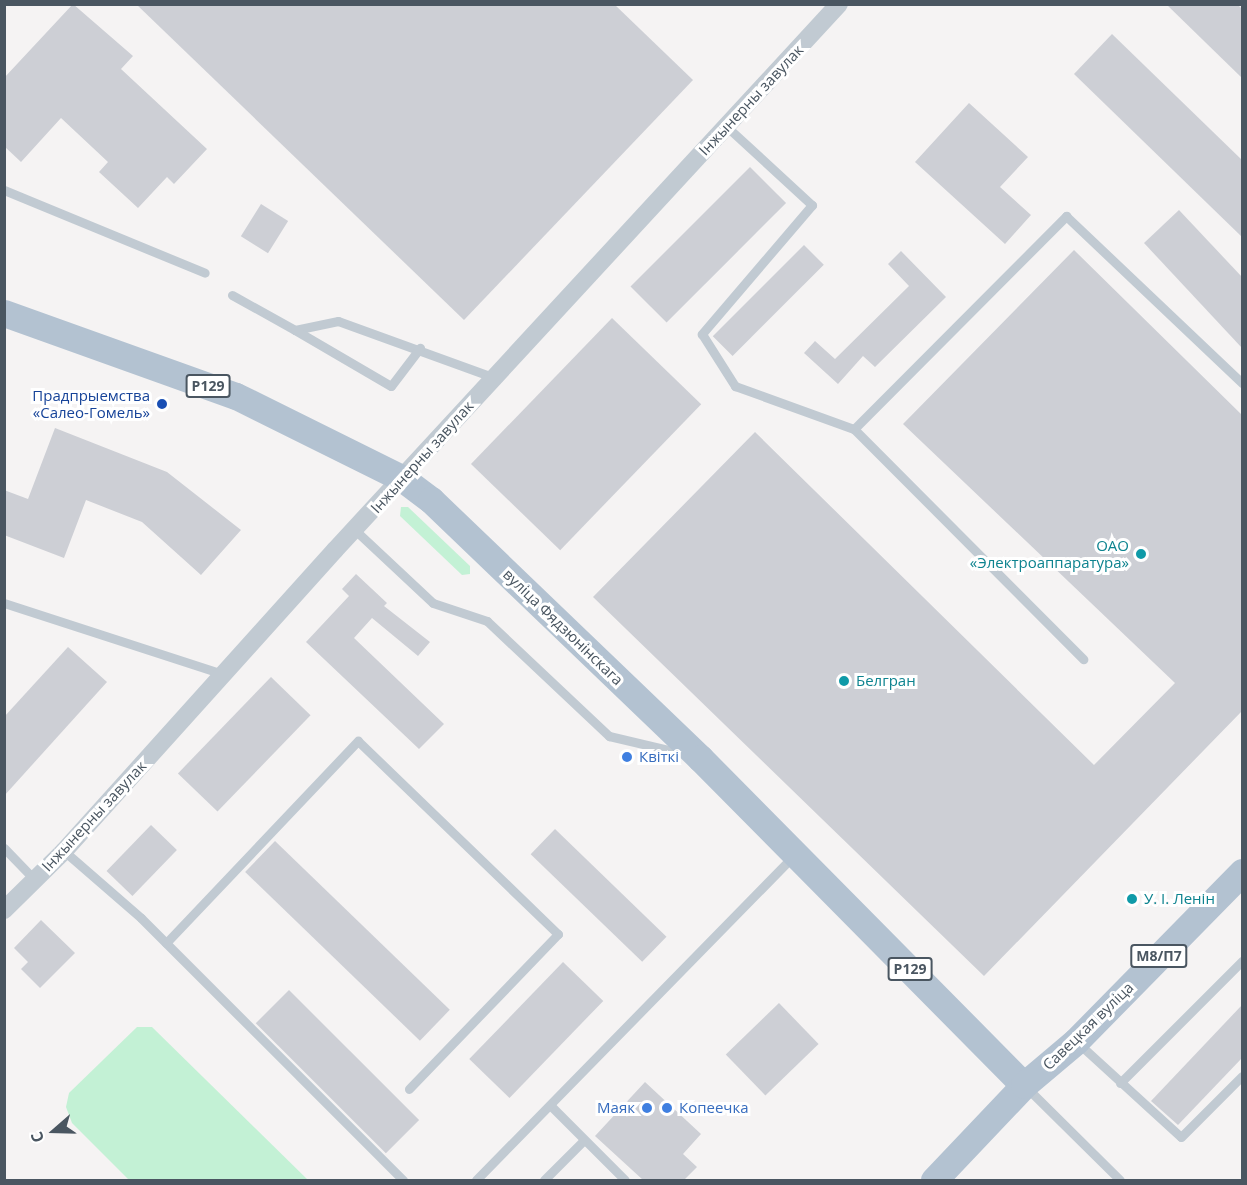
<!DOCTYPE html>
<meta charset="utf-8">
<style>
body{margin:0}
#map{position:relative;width:1247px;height:1185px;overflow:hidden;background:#f5f3f3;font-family:"Open Sans",sans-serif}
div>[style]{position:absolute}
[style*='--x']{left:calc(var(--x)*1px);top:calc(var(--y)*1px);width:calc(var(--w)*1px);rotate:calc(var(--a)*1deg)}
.green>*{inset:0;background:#c3f1d5}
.building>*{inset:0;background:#cdcfd5;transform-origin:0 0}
.lane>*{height:9px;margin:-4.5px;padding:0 4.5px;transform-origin:4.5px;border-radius:4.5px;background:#c1cad2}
.street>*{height:18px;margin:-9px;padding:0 9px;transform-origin:9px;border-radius:9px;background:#c1cad2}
.primary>*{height:27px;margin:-13.5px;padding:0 13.5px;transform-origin:13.5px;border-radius:13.5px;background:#b3c2d1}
.dots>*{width:16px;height:16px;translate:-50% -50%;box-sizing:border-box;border:3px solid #fff;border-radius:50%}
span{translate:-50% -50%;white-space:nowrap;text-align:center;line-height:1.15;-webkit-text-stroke:6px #fff;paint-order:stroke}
.shield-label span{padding:2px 4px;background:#fff;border:2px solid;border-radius:4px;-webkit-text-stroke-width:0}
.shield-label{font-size:14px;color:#4a5661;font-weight:700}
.street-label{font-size:15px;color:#4a5661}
.transit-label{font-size:15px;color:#164399}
.right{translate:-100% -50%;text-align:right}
.culture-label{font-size:15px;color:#0d838f}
.left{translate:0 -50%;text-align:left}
.shop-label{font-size:15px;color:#366cbe}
.frame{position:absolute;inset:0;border:6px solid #4a5661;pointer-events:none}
.north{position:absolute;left:24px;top:1101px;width:60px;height:60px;-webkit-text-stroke:4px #fff;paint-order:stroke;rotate:250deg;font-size:16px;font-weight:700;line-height:24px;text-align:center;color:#4a5661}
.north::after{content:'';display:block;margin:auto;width:21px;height:27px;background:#4a5661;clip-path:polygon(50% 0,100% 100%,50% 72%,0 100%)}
</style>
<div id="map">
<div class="green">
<i style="clip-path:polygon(401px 507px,408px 507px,470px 566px,470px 574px,462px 575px,400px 516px)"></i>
<i style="clip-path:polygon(137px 1027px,152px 1027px,308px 1180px,129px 1180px,72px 1123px,66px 1107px,69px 1093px)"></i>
</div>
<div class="building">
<i style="clip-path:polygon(73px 4px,133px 56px,121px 69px,207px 149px,174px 184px,167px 177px,138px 208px,99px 172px,108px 162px,61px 118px,21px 162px,4px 146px,4px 78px)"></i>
<i style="clip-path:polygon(136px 4px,614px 4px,693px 80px,464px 320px)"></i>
<i style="clip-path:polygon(1166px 4px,1237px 4px,1242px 9px,1242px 78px)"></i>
<i style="clip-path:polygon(1112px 34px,1242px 160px,1242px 237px,1074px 74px)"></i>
<i style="clip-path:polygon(969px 103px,1028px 157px,1000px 187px,1031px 215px,1005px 244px,915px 162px)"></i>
<i style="left:750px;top:167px;width:51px;height:169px;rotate:45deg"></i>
<i style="left:261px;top:204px;width:32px;height:38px;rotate:32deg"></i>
<i style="clip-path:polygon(1179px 210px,1242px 277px,1242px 348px,1144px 243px)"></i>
<i style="left:804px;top:245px;width:28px;height:129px;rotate:45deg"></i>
<i style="clip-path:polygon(1074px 250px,1242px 415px,1242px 711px,984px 976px,593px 597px,755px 432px,1094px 765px,1175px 683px,903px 424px)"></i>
<i style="clip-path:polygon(901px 251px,946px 297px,875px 367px,863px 356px,838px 384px,804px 353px,815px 341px,835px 359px,909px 286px,888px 264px)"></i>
<i style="left:612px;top:318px;width:124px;height:203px;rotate:44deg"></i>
<i style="clip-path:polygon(55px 428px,167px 472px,241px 530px,201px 575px,142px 522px,86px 500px,64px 558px,4px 535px,4px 490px,28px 499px)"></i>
<i style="clip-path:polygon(356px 574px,387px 603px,384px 606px,430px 642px,418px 656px,372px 618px,354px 638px,444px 724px,419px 749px,306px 642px,349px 596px,342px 589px)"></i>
<i style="clip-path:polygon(68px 647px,107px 682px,4px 796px,4px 717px)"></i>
<i style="left:271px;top:677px;width:55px;height:134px;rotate:44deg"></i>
<i style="left:151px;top:825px;width:36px;height:64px;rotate:44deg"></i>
<i style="left:555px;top:829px;width:155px;height:35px;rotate:44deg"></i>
<i style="left:275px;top:841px;width:243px;height:43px;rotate:44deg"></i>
<i style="clip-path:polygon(41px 920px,75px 953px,40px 988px,21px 969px,28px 962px,14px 948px)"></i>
<i style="left:563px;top:962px;width:56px;height:135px;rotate:44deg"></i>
<i style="left:289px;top:990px;width:184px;height:47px;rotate:45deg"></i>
<i style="left:779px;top:1003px;width:57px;height:74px;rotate:46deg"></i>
<i style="clip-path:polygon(1242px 1005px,1242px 1058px,1178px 1125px,1151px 1101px)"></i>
<i style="clip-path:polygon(645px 1082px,701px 1134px,683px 1154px,697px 1167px,684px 1180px,643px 1180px,595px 1136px)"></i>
</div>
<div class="lane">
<i style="--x:726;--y:126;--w:117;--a:42.6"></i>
<i style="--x:812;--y:205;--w:170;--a:130.5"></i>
<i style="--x:702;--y:334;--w:62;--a:57.6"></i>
<i style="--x:735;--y:386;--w:127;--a:19.9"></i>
<i style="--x:854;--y:429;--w:325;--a:45.1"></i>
<i style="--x:4;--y:190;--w:217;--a:22.4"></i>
<i style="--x:232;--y:295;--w:72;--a:29.1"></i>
<i style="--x:295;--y:330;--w:44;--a:-11.8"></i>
<i style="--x:338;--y:321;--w:165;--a:19.9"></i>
<i style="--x:295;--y:330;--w:111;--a:30.3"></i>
<i style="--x:391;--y:386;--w:48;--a:-52.7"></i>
<i style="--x:854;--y:429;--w:301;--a:-45.1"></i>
<i style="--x:1066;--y:216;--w:243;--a:43.5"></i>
<i style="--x:356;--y:531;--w:105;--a:43.1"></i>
<i style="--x:433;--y:603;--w:57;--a:18.4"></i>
<i style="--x:487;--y:621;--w:168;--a:43.3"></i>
<i style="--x:609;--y:736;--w:78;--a:13.3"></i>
<i style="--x:4;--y:603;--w:230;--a:18"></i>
<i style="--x:4;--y:848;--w:45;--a:45.9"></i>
<i style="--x:64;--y:851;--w:102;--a:41"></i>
<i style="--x:141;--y:918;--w:371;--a:45"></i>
<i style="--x:166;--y:943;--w:279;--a:-46.5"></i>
<i style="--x:358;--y:741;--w:278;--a:44"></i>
<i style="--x:558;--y:934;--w:215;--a:133.9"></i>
<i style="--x:1078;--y:1043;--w:139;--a:42.4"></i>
<i style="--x:1181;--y:1137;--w:86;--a:-45"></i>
<i style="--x:1120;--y:1083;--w:173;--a:-45"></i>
<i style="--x:1026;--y:1087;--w:132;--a:44.7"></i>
<i style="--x:552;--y:1107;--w:103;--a:45"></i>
<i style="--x:476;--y:1180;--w:453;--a:-45.6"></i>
<i style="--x:544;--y:1180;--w:55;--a:-45"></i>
</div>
<div class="street">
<i style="--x:4;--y:910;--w:84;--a:-44.5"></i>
<i style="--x:64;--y:851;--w:405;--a:-48"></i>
<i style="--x:335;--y:550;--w:743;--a:-47.29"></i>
</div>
<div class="primary">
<i style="--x:4;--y:313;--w:246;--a:19.7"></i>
<i style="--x:236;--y:396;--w:186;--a:26.4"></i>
<i style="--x:403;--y:479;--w:35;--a:37"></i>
<i style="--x:431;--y:500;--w:373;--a:43.8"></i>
<i style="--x:700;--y:758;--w:460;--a:45.3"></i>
<i style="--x:934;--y:1180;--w:131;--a:-46.5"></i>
<i style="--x:1024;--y:1085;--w:68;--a:-40.2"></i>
<i style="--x:1076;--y:1041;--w:237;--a:-45.5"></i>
</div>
<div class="dots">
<i style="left:162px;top:404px;background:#1a4fb4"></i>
<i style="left:1141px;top:554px;background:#0f9aa8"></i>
<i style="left:844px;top:681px;background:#0f9aa8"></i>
<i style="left:627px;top:757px;background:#3f7fe0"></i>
<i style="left:1132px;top:899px;background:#0f9aa8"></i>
<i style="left:647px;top:1108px;background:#3f7fe0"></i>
<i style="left:667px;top:1108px;background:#3f7fe0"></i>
</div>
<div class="shield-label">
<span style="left:208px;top:386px">Р129</span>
<span style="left:1159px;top:956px">М8/П7</span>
<span style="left:910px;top:969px">Р129</span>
</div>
<div class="street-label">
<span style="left:751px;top:100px;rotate:-47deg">Інжынерны завулак</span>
<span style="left:422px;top:457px;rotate:-48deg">Інжынерны завулак</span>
<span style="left:563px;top:627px;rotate:44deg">вуліца Фядзюнінскага</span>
<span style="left:94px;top:816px;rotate:-47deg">Інжынерны завулак</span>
<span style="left:1088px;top:1026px;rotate:-44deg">Савецкая вуліца</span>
</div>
<div class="transit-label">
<span class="right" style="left:150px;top:404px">Прадпрыемства<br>«Салео-Гомель»</span>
</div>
<div class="culture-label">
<span class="right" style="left:1129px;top:554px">ОАО<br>«Электроаппаратура»</span>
<span class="left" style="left:856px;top:681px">Белгран</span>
<span class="left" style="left:1144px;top:899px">У. І. Ленін</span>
</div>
<div class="shop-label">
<span class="left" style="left:639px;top:757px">Квіткі</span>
<span class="right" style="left:635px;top:1108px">Маяк</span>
<span class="left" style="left:679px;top:1108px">Копеечка</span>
</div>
<div class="frame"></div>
<div class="north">С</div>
</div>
